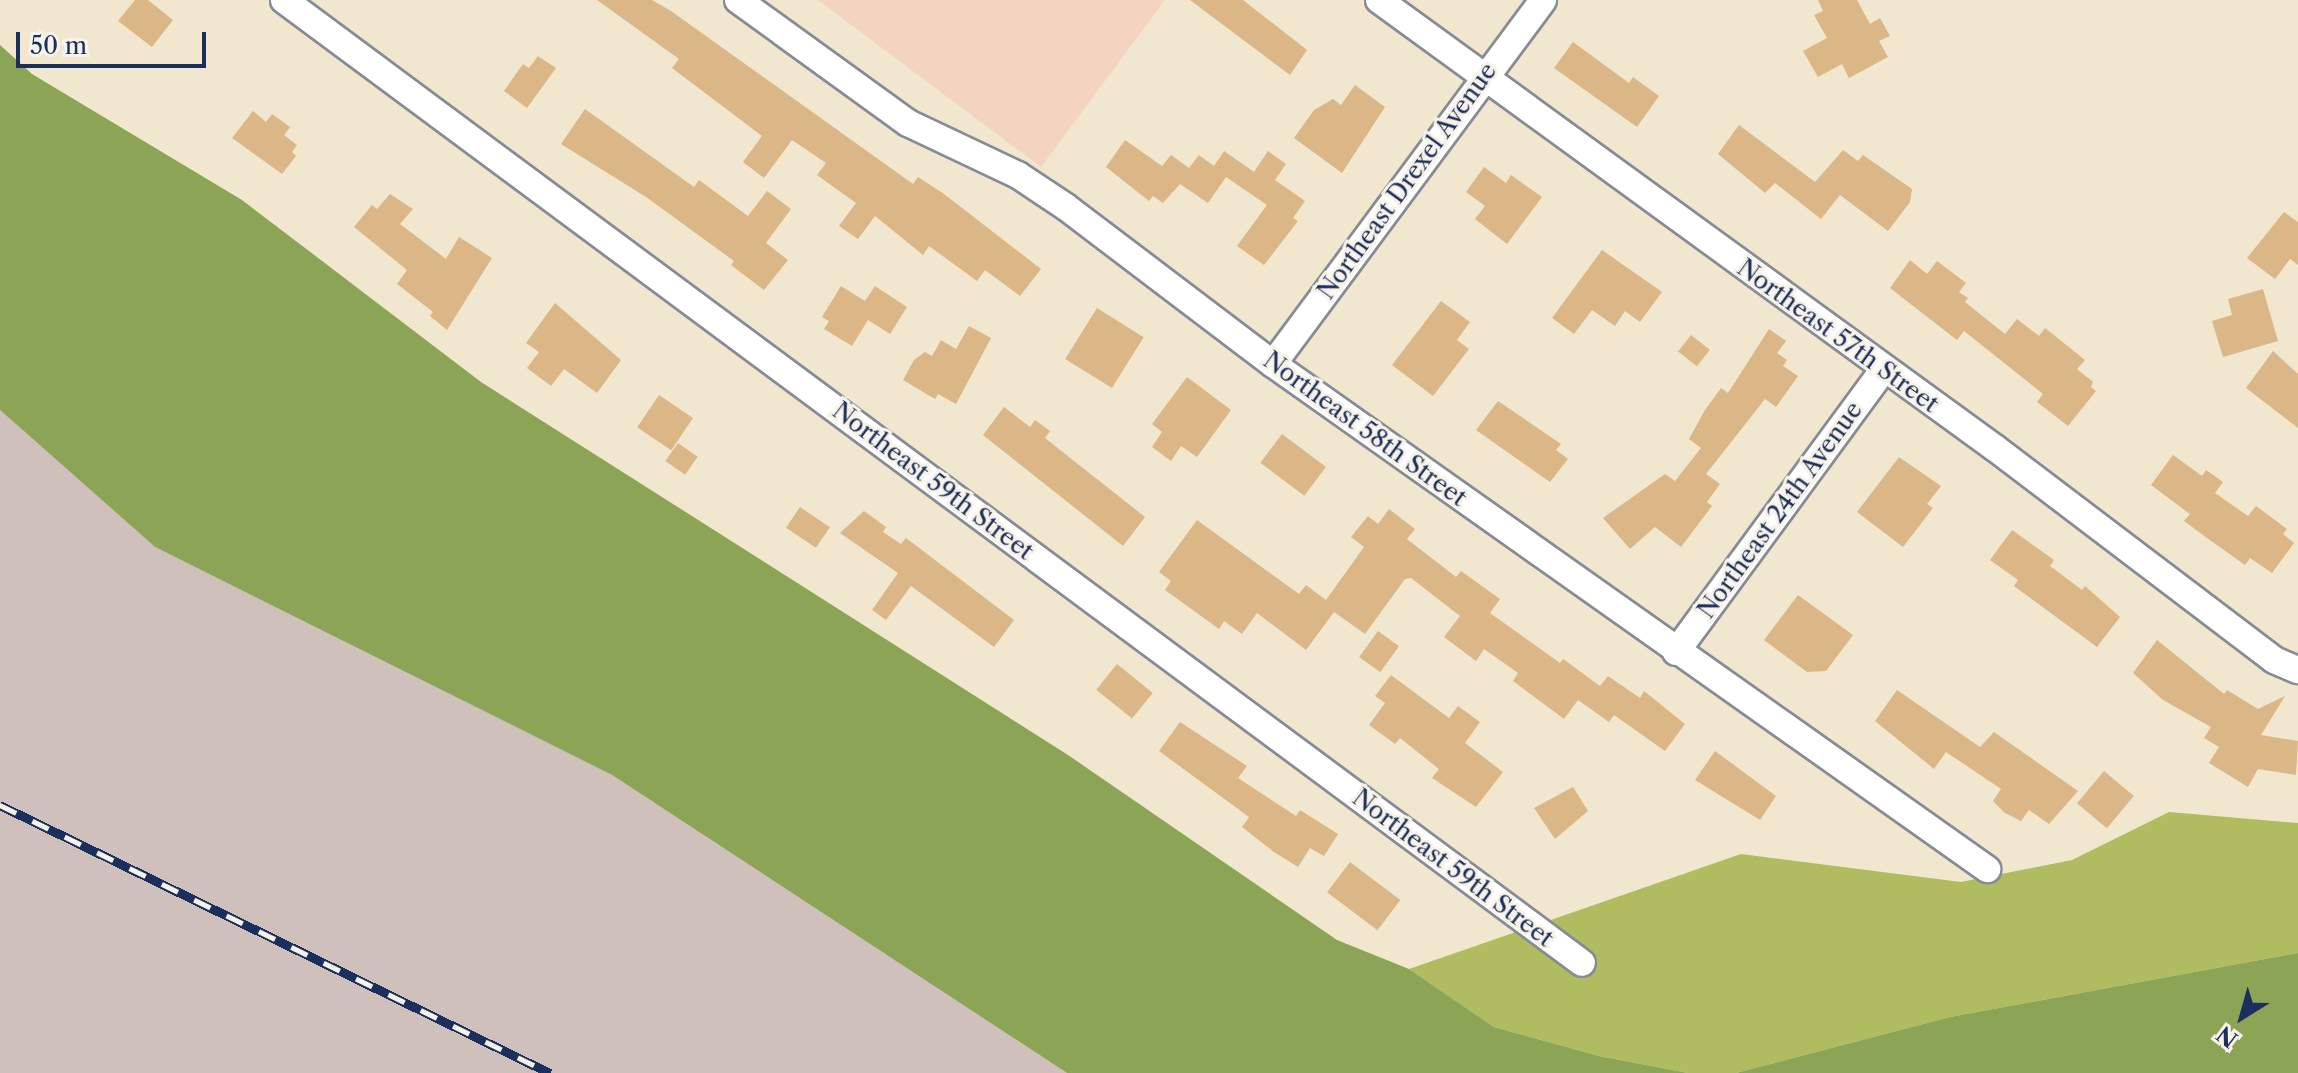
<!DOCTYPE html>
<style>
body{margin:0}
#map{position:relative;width:2298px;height:1073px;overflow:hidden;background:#f1e7cf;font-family:"Libre Caslon Text",serif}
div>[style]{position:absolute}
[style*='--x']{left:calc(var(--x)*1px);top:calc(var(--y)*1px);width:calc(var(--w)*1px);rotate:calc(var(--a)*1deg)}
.built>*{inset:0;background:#f4d3c1}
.industrial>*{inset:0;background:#d0c0bc}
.green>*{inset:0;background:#afbd60}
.forest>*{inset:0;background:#8ba456}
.building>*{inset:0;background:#dbb687;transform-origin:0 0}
.roads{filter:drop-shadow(2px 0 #868b96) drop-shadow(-2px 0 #868b96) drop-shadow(0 2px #868b96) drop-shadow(0 -2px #868b96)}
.street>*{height:26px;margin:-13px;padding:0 13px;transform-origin:13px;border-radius:13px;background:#fff}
.rail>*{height:9px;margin-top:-4.5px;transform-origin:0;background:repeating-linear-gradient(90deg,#f7f3e8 0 18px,#1b2f5e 0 36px);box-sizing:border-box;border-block:2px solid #1b2f5e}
span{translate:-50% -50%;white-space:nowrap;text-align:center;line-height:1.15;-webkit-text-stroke:6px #f7f3e8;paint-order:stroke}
.street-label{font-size:24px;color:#1b2f5e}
.north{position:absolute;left:2202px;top:977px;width:80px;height:80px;-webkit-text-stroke:6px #f7f3e8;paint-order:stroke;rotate:217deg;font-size:22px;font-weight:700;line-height:32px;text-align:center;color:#1b2f5e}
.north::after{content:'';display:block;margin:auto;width:28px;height:36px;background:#1b2f5e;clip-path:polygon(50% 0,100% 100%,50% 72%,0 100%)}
.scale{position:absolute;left:16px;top:32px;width:190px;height:36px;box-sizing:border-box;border:4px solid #1b2f5e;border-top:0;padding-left:10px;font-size:24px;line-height:28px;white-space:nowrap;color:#1b2f5e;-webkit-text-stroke:6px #f7f3e8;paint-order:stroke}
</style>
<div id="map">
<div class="built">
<i style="clip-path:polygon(818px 0,1165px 0,1041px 167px)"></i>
</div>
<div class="industrial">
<i style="clip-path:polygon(0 410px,155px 547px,612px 775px,1067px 1073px,0 1073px)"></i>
</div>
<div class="green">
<i style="clip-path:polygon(2169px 812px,2298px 823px,2298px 953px,1950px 1017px,1736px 1073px,1688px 1073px,1599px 1056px,1494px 1027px,1409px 969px,1741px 854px,1961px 882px,2072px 860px)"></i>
</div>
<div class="forest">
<i style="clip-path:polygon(0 45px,32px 74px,242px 200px,481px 382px,1068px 755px,1337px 940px,1409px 969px,1494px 1027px,1599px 1056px,1688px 1073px,1067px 1073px,612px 775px,155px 547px,0 410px)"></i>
<i style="clip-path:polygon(2298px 953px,2298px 1073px,1736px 1073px,1950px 1017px)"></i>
</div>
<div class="building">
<i style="clip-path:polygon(135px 0,148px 0,173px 20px,152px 47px,118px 21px)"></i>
<i style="clip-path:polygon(597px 0,652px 0,671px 11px,913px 184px,918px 177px,944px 194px,1041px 269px,1020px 296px,985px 270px,977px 281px,929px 246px,923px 255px,875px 216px,858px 239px,839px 226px,856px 203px,817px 175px,826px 163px,792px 140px,764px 178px,743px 162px,762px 136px,672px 68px,679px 59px)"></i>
<i style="clip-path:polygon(1190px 0,1243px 0,1307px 50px,1290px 75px)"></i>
<i style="clip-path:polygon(1818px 0,1857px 0,1870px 24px,1880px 18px,1890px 36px,1879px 41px,1888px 57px,1849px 78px,1842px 64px,1818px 77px,1803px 51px,1827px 38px,1814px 15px,1823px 11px)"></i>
<i style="clip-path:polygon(1573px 42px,1629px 83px,1633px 77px,1659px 96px,1637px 127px,1554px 68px)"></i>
<i style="clip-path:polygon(538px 56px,556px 68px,527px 108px,504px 91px,523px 64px,529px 68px)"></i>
<i style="clip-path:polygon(1355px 85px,1385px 107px,1342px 173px,1294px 138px,1314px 110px,1333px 99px,1341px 105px)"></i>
<i style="clip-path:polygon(585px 109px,694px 187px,699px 180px,748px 216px,767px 191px,791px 209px,766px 243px,788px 260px,764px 290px,731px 265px,734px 261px,646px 197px,561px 144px)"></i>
<i style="clip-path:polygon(253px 111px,266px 122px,272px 114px,290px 127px,284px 135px,297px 145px,292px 152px,296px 156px,282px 174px,232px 138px)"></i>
<i style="clip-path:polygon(1739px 125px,1815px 182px,1843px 150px,1858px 161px,1863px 155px,1912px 189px,1910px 202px,1888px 231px,1840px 195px,1821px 219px,1775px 183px,1765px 193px,1718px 154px)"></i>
<i style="clip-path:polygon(1125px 140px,1162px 166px,1171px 155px,1189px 168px,1199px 155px,1214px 166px,1224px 151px,1254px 172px,1268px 151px,1286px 164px,1275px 180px,1305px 201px,1293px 218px,1298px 221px,1264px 265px,1237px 246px,1267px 205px,1226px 177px,1208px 203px,1180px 184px,1163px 203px,1153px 196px,1149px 201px,1106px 167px)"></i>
<i style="clip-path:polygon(1484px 167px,1506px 183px,1511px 175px,1542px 197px,1507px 244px,1475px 219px,1485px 206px,1466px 192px)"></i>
<i style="clip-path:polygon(390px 194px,413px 209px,400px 224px,446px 259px,459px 237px,492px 258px,447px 330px,430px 316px,433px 312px,397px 284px,407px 270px,354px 227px,372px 205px,377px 209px)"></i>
<i style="clip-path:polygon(2284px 212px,2298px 222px,2298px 265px,2290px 259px,2275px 279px,2247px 258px)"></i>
<i style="clip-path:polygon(1602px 250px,1662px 292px,1640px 322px,1625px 311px,1615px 326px,1592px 310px,1574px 334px,1552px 318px)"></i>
<i style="clip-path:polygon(1910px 260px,1927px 274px,1937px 261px,1966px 283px,1959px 292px,1968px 298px,1965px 302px,2005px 334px,2017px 319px,2039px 336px,2045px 328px,2085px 360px,2077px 369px,2093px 382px,2091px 387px,2096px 391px,2068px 426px,2037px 402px,2043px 394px,1964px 331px,1957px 340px,1890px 288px)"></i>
<i style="clip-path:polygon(841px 286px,865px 301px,875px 286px,907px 307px,890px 334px,868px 320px,852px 346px,824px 329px,829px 321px,822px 317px)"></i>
<i style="clip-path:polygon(2263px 289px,2278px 341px,2223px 357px,2212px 321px,2232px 315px,2228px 299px)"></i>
<i style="clip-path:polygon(1441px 301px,1470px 322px,1457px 340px,1469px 349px,1433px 396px,1392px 365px)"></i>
<i style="clip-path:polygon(555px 303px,621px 360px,597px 393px,564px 369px,551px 386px,527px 368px,539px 352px,526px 343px)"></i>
<i style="left:1097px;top:308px;width:55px;height:60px;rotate:32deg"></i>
<i style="clip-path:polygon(969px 326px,991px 338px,956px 404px,938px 394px,935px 399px,903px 380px,914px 360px,925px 352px,932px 356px,941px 340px,956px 349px)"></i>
<i style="clip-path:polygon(1769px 329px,1786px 341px,1777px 353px,1787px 360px,1783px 366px,1798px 376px,1776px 407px,1765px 399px,1706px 474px,1720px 484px,1707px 502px,1712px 506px,1681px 547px,1655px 527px,1630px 549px,1603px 518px,1665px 474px,1675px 481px,1701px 448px,1689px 439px,1705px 410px,1721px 388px,1728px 393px)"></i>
<i style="left:1691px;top:335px;width:24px;height:21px;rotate:38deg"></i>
<i style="clip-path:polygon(2273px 351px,2298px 374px,2298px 428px,2246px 388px)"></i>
<i style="clip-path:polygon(1187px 377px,1231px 410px,1197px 457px,1181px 446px,1171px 461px,1152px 447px,1162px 432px,1152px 424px)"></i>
<i style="left:659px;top:395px;width:41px;height:39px;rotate:34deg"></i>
<i style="clip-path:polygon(1498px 401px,1561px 444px,1556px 450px,1568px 459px,1550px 482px,1476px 430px)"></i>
<i style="clip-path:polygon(1004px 407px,1030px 427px,1035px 420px,1050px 431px,1045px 438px,1145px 517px,1123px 546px,983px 435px)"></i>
<i style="left:1282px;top:434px;width:55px;height:36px;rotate:37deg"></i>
<i style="left:678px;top:443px;width:24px;height:22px;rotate:35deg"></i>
<i style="clip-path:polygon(2173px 455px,2202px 476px,2206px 470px,2223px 482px,2215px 493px,2248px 516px,2256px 506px,2287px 529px,2283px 534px,2294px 543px,2272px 573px,2250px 558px,2245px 565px,2207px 538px,2184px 521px,2190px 514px,2151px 485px)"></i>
<i style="clip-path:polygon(1899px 457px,1941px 486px,1927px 504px,1933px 508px,1903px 547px,1857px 512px)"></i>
<i style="left:800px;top:507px;width:36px;height:25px;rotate:34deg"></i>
<i style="clip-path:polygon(1389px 509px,1415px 529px,1407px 539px,1456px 577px,1461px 571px,1500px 599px,1490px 613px,1560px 663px,1563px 659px,1600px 686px,1608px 676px,1640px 698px,1644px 691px,1685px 724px,1665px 751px,1614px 715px,1609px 722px,1578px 700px,1564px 719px,1513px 681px,1518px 673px,1484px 649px,1476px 661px,1444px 637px,1460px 616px,1411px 578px,1405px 579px,1365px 634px,1334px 612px,1306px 650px,1257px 613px,1242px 634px,1224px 621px,1219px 629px,1165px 590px,1171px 581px,1159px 572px,1197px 520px,1299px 594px,1306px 585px,1326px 600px,1364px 547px,1351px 537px,1368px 516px,1378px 524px)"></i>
<i style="clip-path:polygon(864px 511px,886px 527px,883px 532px,901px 544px,906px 538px,1014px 620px,994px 647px,911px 586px,886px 620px,872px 610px,898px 573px,840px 533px)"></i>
<i style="clip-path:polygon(2012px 530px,2054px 560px,2050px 566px,2082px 590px,2085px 586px,2120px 617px,2097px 647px,2014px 586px,2018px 580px,1990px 560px)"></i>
<i style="clip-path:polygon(1798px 595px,1853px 635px,1826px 671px,1807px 672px,1764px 640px)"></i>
<i style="left:1378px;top:631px;width:26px;height:32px;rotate:36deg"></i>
<i style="clip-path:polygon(2157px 640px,2224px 694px,2227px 690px,2258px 709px,2285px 696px,2261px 735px,2298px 741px,2296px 775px,2258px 769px,2248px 787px,2209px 763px,2219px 747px,2204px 738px,2211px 727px,2163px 700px,2133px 673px)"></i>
<i style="left:1117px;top:664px;width:46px;height:33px;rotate:39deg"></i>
<i style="clip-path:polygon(1391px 675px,1449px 718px,1458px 706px,1480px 722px,1465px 743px,1503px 772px,1476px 807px,1432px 778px,1439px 769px,1400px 738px,1395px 744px,1369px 725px,1385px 703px,1375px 696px)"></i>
<i style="clip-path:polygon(1897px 690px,1980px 747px,1994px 732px,2078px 791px,2049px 824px,2029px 810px,2021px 821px,2005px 813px,1993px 801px,2001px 789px,1946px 752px,1934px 769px,1875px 721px)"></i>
<i style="clip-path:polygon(1180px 722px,1247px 766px,1238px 778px,1296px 816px,1300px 810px,1338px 834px,1324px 856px,1310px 848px,1298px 867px,1274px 852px,1242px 827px,1249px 817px,1159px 751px)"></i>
<i style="clip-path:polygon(1715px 751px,1776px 796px,1760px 820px,1695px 780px)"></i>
<i style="left:2104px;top:771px;width:39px;height:42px;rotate:40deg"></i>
<i style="clip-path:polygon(1573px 787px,1588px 811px,1555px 839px,1534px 808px)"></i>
<i style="left:1350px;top:862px;width:63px;height:38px;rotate:37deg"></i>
</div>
<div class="roads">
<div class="street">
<i style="--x:284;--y:0;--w:1616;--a:36.57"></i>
<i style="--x:738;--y:0;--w:210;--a:35.9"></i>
<i style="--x:908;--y:123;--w:122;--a:25.3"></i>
<i style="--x:1018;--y:175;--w:58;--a:33.7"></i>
<i style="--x:1066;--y:207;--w:260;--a:37.2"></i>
<i style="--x:1273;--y:364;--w:875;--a:35.27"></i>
<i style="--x:1379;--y:0;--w:762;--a:36.03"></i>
<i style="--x:1995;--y:448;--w:350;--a:37.2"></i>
<i style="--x:2274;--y:660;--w:26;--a:23"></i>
<i style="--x:1273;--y:364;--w:453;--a:-53.4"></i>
<i style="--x:1676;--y:652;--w:351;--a:-53.7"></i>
</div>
</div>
<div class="rail">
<i style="--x:0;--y:805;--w:612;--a:25.98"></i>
</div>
<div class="street-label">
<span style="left:1407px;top:181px;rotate:-54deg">Northeast Drexel Avenue</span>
<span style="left:1838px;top:336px;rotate:36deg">Northeast 57th Street</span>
<span style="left:1365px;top:429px;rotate:36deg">Northeast 58th Street</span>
<span style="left:933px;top:481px;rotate:37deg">Northeast 59th Street</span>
<span style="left:1780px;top:510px;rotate:-54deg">Northeast 24th Avenue</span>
<span style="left:1453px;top:868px;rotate:37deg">Northeast 59th Street</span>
</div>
<div class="north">N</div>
<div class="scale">50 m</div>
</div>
